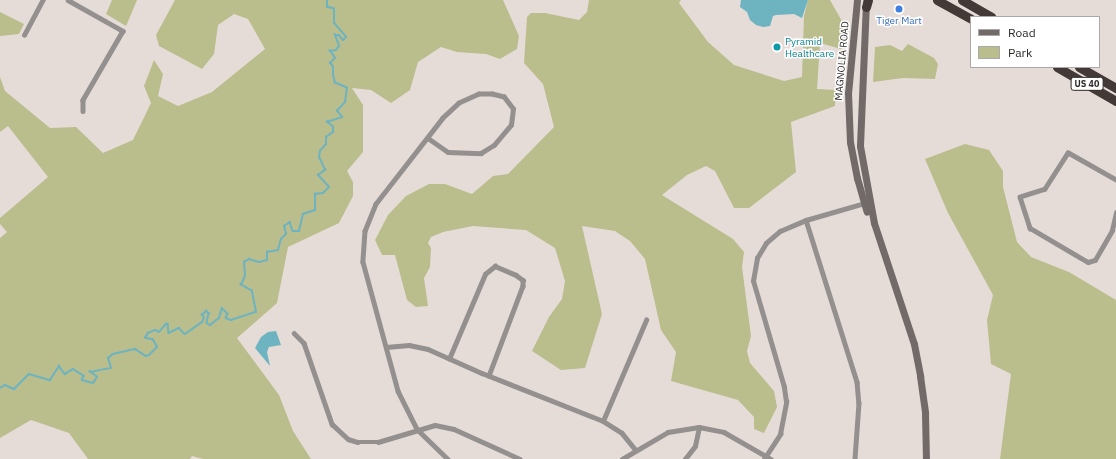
<!DOCTYPE html>
<style>
body{margin:0}
#map{position:relative;width:1116px;height:459px;overflow:hidden;background:#e6dcd7;font-family:"IBM Plex Sans",sans-serif}
div>[style]{position:absolute}
[style*='--x']{left:calc(var(--x)*1px);top:calc(var(--y)*1px);width:calc(var(--w)*1px);rotate:calc(var(--a)*1deg)}
.green>*{inset:0;background:#babd8c}
.water>*{inset:0;background:#6eb3c0}
.stream>*{height:1.5px;margin:-0.75px;padding:0 0.75px;transform-origin:0.75px;border-radius:0.75px;background:#6eb3c0}
.street>*{height:4.5px;margin:-2.25px;padding:0 2.25px;transform-origin:2.25px;border-radius:2.25px;background:#94908f}
.secondary>*{height:7px;margin:-3.5px;padding:0 3.5px;transform-origin:3.5px;border-radius:3.5px;background:#716a69}
.highway>*{height:9px;margin:-4.5px;padding:0 4.5px;transform-origin:4.5px;border-radius:4.5px;background:#433a38}
.dots>*{width:11px;height:11px;translate:-50% -50%;box-sizing:border-box;border:2px solid #fff;border-radius:50%}
span{translate:-50% -50%;white-space:nowrap;text-align:center;line-height:1.15;-webkit-text-stroke:3px #fff;paint-order:stroke}
.shield-label span{padding:1px 3px;background:#fff;border:1px solid;border-radius:3px;-webkit-text-stroke-width:0}
.shield-label{font-size:9px;color:#2c2927;font-weight:700}
.shop-label{font-size:10px;color:#366cbe}
.culture-label{font-size:10px;color:#0d838f}
.left{translate:0 -50%;text-align:left}
.street-label{font-size:10px;color:#2c2927}
.legend{position:absolute;left:970px;top:16px;width:130px;height:52px;box-sizing:border-box;background:#fff;border:1px solid #aba9a9;margin:0;padding:5px 7px;list-style:none;font-size:12px;color:#2c2927}
.legend li{display:flex;align-items:center;gap:8px;height:20px}
.legend b{width:20px;border:1px solid #aba9a9}
</style>
<div id="map">
<div class="green">
<i style="clip-path:polygon(112px 0,137px 0,126px 26px,106px 14px)"></i>
<i style="clip-path:polygon(175px 0,503px 0,519px 36px,517px 49px,500px 59px,486px 54px,457px 52px,441px 47px,418px 62px,410px 90px,391px 103px,371px 90px,352px 88px,363px 105px,363px 152px,347px 171px,353px 182px,353px 196px,339px 223px,288px 247px,277px 303px,237px 338px,279px 395px,293px 431px,311px 459px,203px 459px,192px 456px,190px 459px,88px 459px,69px 433px,31px 420px,0 438px,0 238px,7px 232px,0 224px,0 218px,48px 177px,8px 126px,0 132px,0 77px,5px 91px,50px 128px,76px 127px,103px 153px,133px 140px,151px 103px,144px 86px,154px 60px,163px 74px,158px 96px,178px 106px,212px 92px,265px 49px,248px 19px,234px 14px,218px 25px,214px 54px,202px 69px,159px 46px,156px 35px)"></i>
<i style="clip-path:polygon(589px 0,681px 0,679px 3px,708px 42px,734px 65px,784px 81px,802px 77px,804px 16px,808px 0,830px 0,843px 23px,841px 49px,820px 43px,817px 89px,836px 90px,835px 106px,791px 122px,796px 172px,749px 208px,734px 208px,715px 171px,706px 166px,687px 175px,662px 195px,733px 239px,744px 252px,742px 267px,751px 336px,747px 351px,750px 363px,774px 391px,777px 407px,764px 433px,754px 429px,754px 417px,738px 400px,671px 381px,676px 352px,661px 330px,645px 259px,630px 241px,615px 231px,582px 226px,602px 314px,585px 368px,561px 370px,532px 351px,549px 317px,562px 299px,565px 281px,555px 248px,526px 230px,473px 226px,443px 232px,431px 237px,428px 243px,431px 248px,430px 267px,424px 278px,428px 306px,416px 307px,407px 300px,395px 255px,382px 255px,375px 240px,388px 215px,406px 196px,429px 184px,445px 184px,472px 194px,493px 176px,508px 174px,554px 127px,543px 84px,524px 63px,527px 17px,531px 13px,545px 13px,579px 20px,587px 12px)"></i>
<i style="clip-path:polygon(0 12px,24px 24px,19px 34px,0 36px)"></i>
<i style="clip-path:polygon(908px 44px,934px 58px,938px 64px,935px 79px,903px 78px,873px 82px,875px 47px,890px 45px,902px 51px)"></i>
<i style="clip-path:polygon(965px 144px,989px 150px,1003px 171px,1003px 187px,1017px 242px,1031px 257px,1069px 272px,1116px 300px,1116px 459px,1000px 459px,1011px 374px,991px 364px,987px 320px,993px 295px,948px 213px,925px 159px)"></i>
</div>
<div class="water">
<i style="clip-path:polygon(741px 0,808px 0,802px 18px,794px 14px,776px 15px,773px 16px,770px 26px,763px 27px,756px 25px,750px 20px,747px 12px,740px 7px)"></i>
<i style="clip-path:polygon(276px 331px,281px 345px,269px 347px,267px 352px,270px 366px,255px 348px,261px 337px,268px 332px)"></i>
</div>
<div class="stream">
<i style="--x:0;--y:388;--w:6;--a:-31"></i>
<i style="--x:5;--y:385;--w:10;--a:24"></i>
<i style="--x:14;--y:389;--w:21;--a:-45"></i>
<i style="--x:29;--y:374;--w:22;--a:16"></i>
<i style="--x:50;--y:380;--w:17;--a:-57"></i>
<i style="--x:59;--y:366;--w:10;--a:53"></i>
<i style="--x:65;--y:374;--w:9;--a:-32"></i>
<i style="--x:73;--y:369;--w:13;--a:32"></i>
<i style="--x:84;--y:376;--w:4;--a:117"></i>
<i style="--x:82;--y:380;--w:11;--a:15"></i>
<i style="--x:93;--y:383;--w:7;--a:-56"></i>
<i style="--x:97;--y:377;--w:9;--a:-144"></i>
<i style="--x:90;--y:372;--w:21;--a:-11"></i>
<i style="--x:111;--y:368;--w:10;--a:-107"></i>
<i style="--x:108;--y:358;--w:6;--a:-39"></i>
<i style="--x:113;--y:354;--w:23;--a:-13"></i>
<i style="--x:135;--y:349;--w:13;--a:32"></i>
<i style="--x:146;--y:356;--w:3;--a:-18"></i>
<i style="--x:149;--y:355;--w:11;--a:-45"></i>
<i style="--x:157;--y:347;--w:8;--a:-120"></i>
<i style="--x:153;--y:340;--w:8;--a:-166"></i>
<i style="--x:145;--y:338;--w:6;--a:-59"></i>
<i style="--x:148;--y:333;--w:8;--a:-23"></i>
<i style="--x:155;--y:330;--w:4;--a:27"></i>
<i style="--x:159;--y:332;--w:11;--a:-49"></i>
<i style="--x:166;--y:324;--w:2;--a:0"></i>
<i style="--x:168;--y:324;--w:9;--a:84"></i>
<i style="--x:169;--y:333;--w:11;--a:-27"></i>
<i style="--x:179;--y:328;--w:8;--a:45"></i>
<i style="--x:185;--y:334;--w:21;--a:-35"></i>
<i style="--x:202;--y:322;--w:4;--a:-63"></i>
<i style="--x:204;--y:318;--w:4;--a:-124"></i>
<i style="--x:202;--y:315;--w:6;--a:-45"></i>
<i style="--x:206;--y:311;--w:4;--a:34"></i>
<i style="--x:209;--y:313;--w:10;--a:101"></i>
<i style="--x:207;--y:323;--w:4;--a:34"></i>
<i style="--x:210;--y:325;--w:11;--a:-38"></i>
<i style="--x:219;--y:318;--w:10;--a:-73"></i>
<i style="--x:222;--y:308;--w:8;--a:45"></i>
<i style="--x:228;--y:314;--w:4;--a:117"></i>
<i style="--x:226;--y:318;--w:5;--a:22"></i>
<i style="--x:231;--y:320;--w:26;--a:-18"></i>
<i style="--x:256;--y:312;--w:21;--a:-101"></i>
<i style="--x:252;--y:291;--w:13;--a:-151"></i>
<i style="--x:241;--y:285;--w:10;--a:-66"></i>
<i style="--x:245;--y:276;--w:14;--a:-94"></i>
<i style="--x:244;--y:262;--w:6;--a:-31"></i>
<i style="--x:249;--y:259;--w:10;--a:17"></i>
<i style="--x:259;--y:262;--w:8;--a:-14"></i>
<i style="--x:267;--y:260;--w:8;--a:-90"></i>
<i style="--x:267;--y:252;--w:11;--a:-10"></i>
<i style="--x:278;--y:250;--w:11;--a:-75"></i>
<i style="--x:281;--y:239;--w:7;--a:-45"></i>
<i style="--x:286;--y:234;--w:8;--a:-104"></i>
<i style="--x:284;--y:226;--w:7;--a:-34"></i>
<i style="--x:290;--y:222;--w:9;--a:72"></i>
<i style="--x:293;--y:231;--w:6;--a:0"></i>
<i style="--x:299;--y:231;--w:17;--a:-77"></i>
<i style="--x:303;--y:214;--w:13;--a:-18"></i>
<i style="--x:315;--y:210;--w:16;--a:-90"></i>
<i style="--x:315;--y:194;--w:8;--a:-7"></i>
<i style="--x:323;--y:193;--w:8;--a:-45"></i>
<i style="--x:329;--y:187;--w:16;--a:-133"></i>
<i style="--x:318;--y:175;--w:9;--a:-36"></i>
<i style="--x:325;--y:170;--w:14;--a:-115"></i>
<i style="--x:319;--y:157;--w:6;--a:-81"></i>
<i style="--x:320;--y:151;--w:9;--a:-49"></i>
<i style="--x:326;--y:144;--w:7;--a:-90"></i>
<i style="--x:326;--y:137;--w:9;--a:-36"></i>
<i style="--x:333;--y:132;--w:5;--a:-90"></i>
<i style="--x:333;--y:127;--w:8;--a:-140"></i>
<i style="--x:327;--y:122;--w:16;--a:-18"></i>
<i style="--x:342;--y:117;--w:8;--a:-130"></i>
<i style="--x:337;--y:111;--w:12;--a:-48"></i>
<i style="--x:345;--y:102;--w:14;--a:-82"></i>
<i style="--x:347;--y:88;--w:13;--a:-157"></i>
<i style="--x:335;--y:83;--w:8;--a:-104"></i>
<i style="--x:333;--y:75;--w:8;--a:-90"></i>
<i style="--x:333;--y:67;--w:5;--a:-127"></i>
<i style="--x:330;--y:63;--w:7;--a:-45"></i>
<i style="--x:335;--y:58;--w:9;--a:-126"></i>
<i style="--x:330;--y:51;--w:6;--a:-9"></i>
<i style="--x:336;--y:50;--w:5;--a:-53"></i>
<i style="--x:339;--y:46;--w:12;--a:-110"></i>
<i style="--x:335;--y:35;--w:4;--a:0"></i>
<i style="--x:339;--y:35;--w:6;--a:51"></i>
<i style="--x:343;--y:40;--w:4;--a:-45"></i>
<i style="--x:346;--y:37;--w:18;--a:-131"></i>
<i style="--x:334;--y:23;--w:14;--a:-90"></i>
<i style="--x:334;--y:9;--w:7;--a:-164"></i>
<i style="--x:327;--y:7;--w:7;--a:-90"></i>
</div>
<div class="street">
<i style="--x:68;--y:0;--w:63;--a:29.4"></i>
<i style="--x:123;--y:31;--w:80;--a:120.1"></i>
<i style="--x:83;--y:100;--w:11;--a:90"></i>
<i style="--x:24;--y:35;--w:40;--a:-62"></i>
<i style="--x:428;--y:138;--w:24;--a:35"></i>
<i style="--x:448;--y:152;--w:33;--a:2"></i>
<i style="--x:481;--y:153;--w:15;--a:-32"></i>
<i style="--x:494;--y:145;--w:26;--a:-50"></i>
<i style="--x:511;--y:125;--w:16;--a:-83"></i>
<i style="--x:513;--y:109;--w:15;--a:-127"></i>
<i style="--x:504;--y:97;--w:12;--a:-166"></i>
<i style="--x:492;--y:94;--w:13;--a:180"></i>
<i style="--x:479;--y:94;--w:22;--a:156"></i>
<i style="--x:459;--y:103;--w:22;--a:137"></i>
<i style="--x:443;--y:118;--w:109;--a:127.9"></i>
<i style="--x:376;--y:204;--w:29;--a:112"></i>
<i style="--x:365;--y:231;--w:31;--a:94"></i>
<i style="--x:363;--y:262;--w:134;--a:74.8"></i>
<i style="--x:398;--y:391;--w:42;--a:63.4"></i>
<i style="--x:417;--y:429;--w:43;--a:44.1"></i>
<i style="--x:1116;--y:180;--w:55;--a:-150.6"></i>
<i style="--x:1068;--y:153;--w:43;--a:122.6"></i>
<i style="--x:1045;--y:189;--w:26;--a:162"></i>
<i style="--x:1020;--y:197;--w:33;--a:72"></i>
<i style="--x:1030;--y:228;--w:67;--a:30.4"></i>
<i style="--x:1088;--y:262;--w:7;--a:-16"></i>
<i style="--x:1095;--y:260;--w:34;--a:-60"></i>
<i style="--x:1112;--y:230;--w:18;--a:-77"></i>
<i style="--x:806;--y:220;--w:170;--a:72.5"></i>
<i style="--x:857;--y:382;--w:21;--a:85"></i>
<i style="--x:859;--y:403;--w:56;--a:94.1"></i>
<i style="--x:294;--y:333;--w:14;--a:45"></i>
<i style="--x:304;--y:343;--w:86;--a:70.9"></i>
<i style="--x:332;--y:424;--w:22;--a:43"></i>
<i style="--x:348;--y:439;--w:10;--a:17"></i>
<i style="--x:358;--y:442;--w:20;--a:0"></i>
<i style="--x:378;--y:442;--w:59;--a:-16.6"></i>
<i style="--x:435;--y:425;--w:19;--a:12"></i>
<i style="--x:454;--y:429;--w:72;--a:24.4"></i>
<i style="--x:386;--y:347;--w:23;--a:-5"></i>
<i style="--x:409;--y:345;--w:19;--a:12"></i>
<i style="--x:428;--y:349;--w:59;--a:24"></i>
<i style="--x:482;--y:373;--w:130;--a:21.6"></i>
<i style="--x:603;--y:421;--w:22;--a:32"></i>
<i style="--x:622;--y:433;--w:22;--a:51"></i>
<i style="--x:449;--y:359;--w:92;--a:-67"></i>
<i style="--x:485;--y:274;--w:13;--a:-39"></i>
<i style="--x:495;--y:266;--w:23;--a:23"></i>
<i style="--x:516;--y:275;--w:9;--a:36"></i>
<i style="--x:523;--y:280;--w:6;--a:90"></i>
<i style="--x:523;--y:286;--w:96;--a:110.7"></i>
<i style="--x:603;--y:421;--w:110;--a:-66.9"></i>
<i style="--x:622;--y:459;--w:53;--a:-30.4"></i>
<i style="--x:668;--y:432;--w:31;--a:-9"></i>
<i style="--x:699;--y:427;--w:25;--a:11"></i>
<i style="--x:724;--y:432;--w:54;--a:29.9"></i>
<i style="--x:685;--y:459;--w:16;--a:-52"></i>
<i style="--x:695;--y:446;--w:19;--a:-78"></i>
<i style="--x:764;--y:459;--w:30;--a:-57"></i>
<i style="--x:780;--y:434;--w:33;--a:-79"></i>
<i style="--x:786;--y:402;--w:15;--a:-98"></i>
<i style="--x:784;--y:387;--w:110;--a:-106.3"></i>
<i style="--x:753;--y:281;--w:23;--a:-80"></i>
<i style="--x:757;--y:258;--w:17;--a:-59"></i>
<i style="--x:766;--y:243;--w:18;--a:-41"></i>
<i style="--x:780;--y:231;--w:28;--a:-23"></i>
<i style="--x:806;--y:220;--w:61;--a:-16.1"></i>
</div>
<div class="secondary">
<i style="--x:857;--y:0;--w:93;--a:95.5"></i>
<i style="--x:848;--y:93;--w:49;--a:87.7"></i>
<i style="--x:850;--y:142;--w:37;--a:79"></i>
<i style="--x:857;--y:178;--w:35;--a:74"></i>
<i style="--x:866;--y:2;--w:144;--a:92.4"></i>
<i style="--x:860;--y:146;--w:78;--a:79.7"></i>
<i style="--x:874;--y:223;--w:127;--a:71.7"></i>
<i style="--x:914;--y:344;--w:33;--a:79"></i>
<i style="--x:920;--y:376;--w:37;--a:82"></i>
<i style="--x:925;--y:413;--w:46;--a:88.8"></i>
</div>
<div class="highway">
<i style="--x:937;--y:0;--w:39;--a:29"></i>
<i style="--x:962;--y:0;--w:34;--a:30"></i>
<i style="--x:866;--y:7;--w:7;--a:-74"></i>
<i style="--x:1057;--y:67;--w:68;--a:30"></i>
<i style="--x:1079;--y:67;--w:43;--a:29.6"></i>
</div>
<div class="dots">
<i style="left:899px;top:9px;background:#3f7fe0"></i>
<i style="left:777px;top:47px;background:#0f9aa8"></i>
</div>
<div class="shield-label">
<span style="left:1087px;top:84px">US 40</span>
</div>
<div class="shop-label">
<span style="left:899px;top:21px">Tiger Mart</span>
</div>
<div class="culture-label">
<span class="left" style="left:785px;top:47px">Pyramid<br>Healthcare</span>
</div>
<div class="street-label">
<span style="left:842px;top:61px;rotate:-85deg">MAGNOLIA ROAD</span>
</div>
<ul class="legend">
<li><b style="height:5px;background:#716a69"></b>Road</li>
<li><b style="height:11px;background:#babd8c"></b>Park</li>
</ul>
</div>
